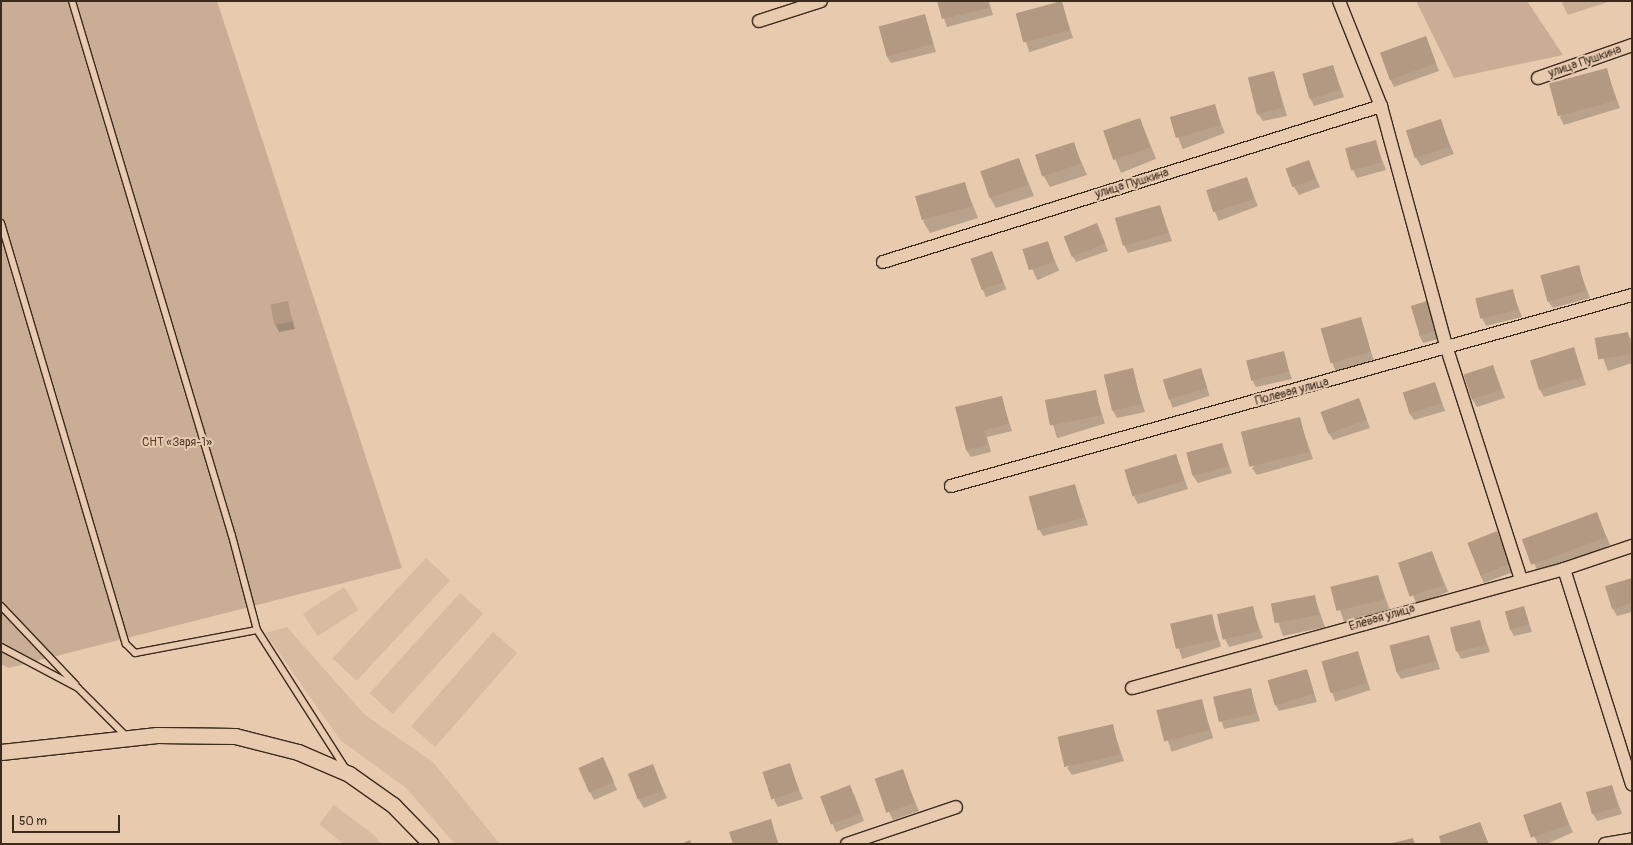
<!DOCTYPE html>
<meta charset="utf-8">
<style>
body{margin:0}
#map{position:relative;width:1633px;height:845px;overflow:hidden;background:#e8cbaf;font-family:Pangolin,sans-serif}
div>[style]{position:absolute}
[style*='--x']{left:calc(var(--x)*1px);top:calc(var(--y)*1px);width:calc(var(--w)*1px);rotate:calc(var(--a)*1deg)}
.built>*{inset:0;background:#d8bca2;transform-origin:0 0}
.green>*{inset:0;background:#c9ae95}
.shadow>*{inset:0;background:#0003;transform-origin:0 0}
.building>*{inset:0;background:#b39982;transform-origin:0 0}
.roads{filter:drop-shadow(1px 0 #3b2a1e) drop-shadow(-1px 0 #3b2a1e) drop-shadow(0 1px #3b2a1e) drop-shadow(0 -1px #3b2a1e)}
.service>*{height:6px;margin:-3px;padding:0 3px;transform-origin:3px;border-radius:3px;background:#e8cbaf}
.minor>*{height:12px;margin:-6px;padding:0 6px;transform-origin:6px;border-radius:6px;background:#e8cbaf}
.tertiary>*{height:15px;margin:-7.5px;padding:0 7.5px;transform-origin:7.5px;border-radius:7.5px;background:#e8cbaf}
span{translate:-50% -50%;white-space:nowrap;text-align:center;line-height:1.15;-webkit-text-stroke:4px #e8cbaf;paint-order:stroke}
.street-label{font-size:12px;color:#3b2a1e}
.park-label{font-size:12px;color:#503e30}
.frame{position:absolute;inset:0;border:2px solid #3b2a1e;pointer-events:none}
.scale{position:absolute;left:12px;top:815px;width:108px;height:18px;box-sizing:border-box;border:2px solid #3b2a1e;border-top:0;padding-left:5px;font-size:12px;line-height:14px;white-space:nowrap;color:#3b2a1e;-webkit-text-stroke:3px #e8cbaf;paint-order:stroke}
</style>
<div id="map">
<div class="built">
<i style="left:426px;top:558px;width:33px;height:137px;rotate:43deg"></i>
<i style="left:344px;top:587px;width:27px;height:49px;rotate:57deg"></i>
<i style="left:460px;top:593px;width:31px;height:135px;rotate:42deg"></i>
<i style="clip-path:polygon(287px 627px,365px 715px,433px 762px,500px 844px,455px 844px,405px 787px,341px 741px,265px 633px)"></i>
<i style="left:493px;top:632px;width:32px;height:125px;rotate:41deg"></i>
<i style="clip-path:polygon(334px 805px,374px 835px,381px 844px,343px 844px,319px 824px)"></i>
</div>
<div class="green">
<i style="clip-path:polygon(1px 1px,217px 1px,402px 568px,9px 668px,1px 664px)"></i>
<i style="clip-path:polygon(1416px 1px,1527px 1px,1563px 55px,1454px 78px)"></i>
<i style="clip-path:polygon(1561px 1px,1611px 1px,1568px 15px)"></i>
</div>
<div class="shadow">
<i style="clip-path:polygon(938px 1px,989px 1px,993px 15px,947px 27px)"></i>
<i style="left:1061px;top:1px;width:39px;height:46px;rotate:72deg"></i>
<i style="clip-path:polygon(925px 15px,936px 52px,891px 63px,886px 55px)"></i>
<i style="clip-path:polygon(1426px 37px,1439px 71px,1394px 87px,1390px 79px)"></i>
<i style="clip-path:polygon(1333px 66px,1344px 97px,1314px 106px,1310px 98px)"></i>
<i style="clip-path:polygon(1606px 69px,1620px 108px,1564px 125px,1560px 117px)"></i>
<i style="clip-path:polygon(1274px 72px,1287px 116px,1263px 121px,1258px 114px)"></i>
<i style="left:1214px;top:105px;width:30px;height:45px;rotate:69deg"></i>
<i style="left:1140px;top:119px;width:43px;height:38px;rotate:68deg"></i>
<i style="clip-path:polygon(1440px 121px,1454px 154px,1421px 166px,1416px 158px)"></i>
<i style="clip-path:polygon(1375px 141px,1386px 170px,1357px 178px,1353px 170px)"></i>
<i style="clip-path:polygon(1073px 143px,1087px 175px,1050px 187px,1043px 175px)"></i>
<i style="clip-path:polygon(1019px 159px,1034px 196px,996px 208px,989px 196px)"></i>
<i style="clip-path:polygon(1309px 162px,1320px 187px,1299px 195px,1294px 187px)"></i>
<i style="left:1247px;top:178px;width:30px;height:42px;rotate:69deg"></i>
<i style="clip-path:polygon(964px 183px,978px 218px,930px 233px,923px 221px)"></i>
<i style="clip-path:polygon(1160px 206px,1172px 241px,1128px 253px,1124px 245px)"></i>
<i style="clip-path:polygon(1097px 224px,1108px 251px,1076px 262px,1072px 255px)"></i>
<i style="left:1047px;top:243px;width:30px;height:24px;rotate:66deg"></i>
<i style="left:992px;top:252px;width:40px;height:22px;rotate:69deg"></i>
<i style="clip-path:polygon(1578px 266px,1590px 298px,1553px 308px,1548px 301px)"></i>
<i style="clip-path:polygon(1512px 291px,1522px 317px,1486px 326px,1482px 318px)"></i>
<i style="clip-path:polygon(287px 302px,295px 329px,279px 332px,275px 324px)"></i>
<i style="clip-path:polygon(1427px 302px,1439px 339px,1423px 343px,1419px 335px)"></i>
<i style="left:1360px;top:318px;width:44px;height:40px;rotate:72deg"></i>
<i style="clip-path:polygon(1627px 333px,1632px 341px,1632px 363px,1608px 371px,1597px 343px)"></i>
<i style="clip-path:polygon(1573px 348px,1586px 385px,1544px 397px,1540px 390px)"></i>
<i style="clip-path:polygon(1283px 352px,1292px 379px,1256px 387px,1252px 380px)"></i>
<i style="clip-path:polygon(1493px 366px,1505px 398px,1477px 407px,1472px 399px)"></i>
<i style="clip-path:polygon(1132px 369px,1145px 412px,1117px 418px,1113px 411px)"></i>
<i style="left:1201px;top:369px;width:28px;height:39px;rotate:72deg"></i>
<i style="clip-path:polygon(1435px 383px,1445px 411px,1414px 420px,1409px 413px)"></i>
<i style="left:1095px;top:391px;width:34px;height:50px;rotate:73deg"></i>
<i style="clip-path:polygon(1001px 397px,1012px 431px,987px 437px,991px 452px,971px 457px,966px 450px)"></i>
<i style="clip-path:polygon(1359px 399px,1370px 428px,1333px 440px,1329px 433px)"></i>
<i style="clip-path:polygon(1299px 418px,1313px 459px,1257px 475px,1252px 468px)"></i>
<i style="clip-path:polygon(1222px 444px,1232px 473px,1198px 483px,1193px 476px)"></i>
<i style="clip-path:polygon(1176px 455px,1188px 489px,1138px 504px,1134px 497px)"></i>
<i style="clip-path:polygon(1075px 486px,1088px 525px,1043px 536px,1039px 529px)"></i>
<i style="left:1596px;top:513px;width:35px;height:77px;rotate:66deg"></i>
<i style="clip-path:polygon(1497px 532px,1513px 572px,1484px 583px,1480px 575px)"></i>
<i style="left:1432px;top:552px;width:43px;height:34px;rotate:68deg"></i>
<i style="left:1378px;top:576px;width:36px;height:47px;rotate:71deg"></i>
<i style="clip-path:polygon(1632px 579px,1632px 612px,1617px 616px,1613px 609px)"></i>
<i style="clip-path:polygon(1314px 596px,1325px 627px,1283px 636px,1272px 605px)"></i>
<i style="clip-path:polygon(1252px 607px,1263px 638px,1229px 647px,1225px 639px)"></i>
<i style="clip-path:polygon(1524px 608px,1532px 632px,1514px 636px,1510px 629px)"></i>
<i style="left:1211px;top:615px;width:33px;height:41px;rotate:72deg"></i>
<i style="clip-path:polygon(1480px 622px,1490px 652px,1461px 659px,1457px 651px)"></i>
<i style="clip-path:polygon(1429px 636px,1440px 669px,1401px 679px,1396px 671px)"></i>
<i style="left:1358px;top:652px;width:40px;height:37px;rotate:72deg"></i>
<i style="clip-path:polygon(1307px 670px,1317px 702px,1279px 711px,1275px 704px)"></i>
<i style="clip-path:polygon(1250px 689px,1260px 721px,1224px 729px,1214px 697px)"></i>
<i style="left:1201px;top:700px;width:40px;height:44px;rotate:72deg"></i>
<i style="clip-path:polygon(1112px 726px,1124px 761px,1072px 775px,1067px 768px)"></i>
<i style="clip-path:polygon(603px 758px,617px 790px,594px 800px,590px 792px)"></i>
<i style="clip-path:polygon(789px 765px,803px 799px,778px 807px,774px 800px)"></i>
<i style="clip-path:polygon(652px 766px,667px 798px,644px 808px,639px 800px)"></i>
<i style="clip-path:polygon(902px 770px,919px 811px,893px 820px,889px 812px)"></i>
<i style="clip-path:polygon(1612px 786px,1622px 814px,1597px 821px,1593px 814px)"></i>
<i style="clip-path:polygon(854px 794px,864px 821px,836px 832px,821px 798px)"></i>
<i style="left:1560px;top:803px;width:32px;height:37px;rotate:66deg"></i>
<i style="clip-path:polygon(770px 821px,779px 844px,734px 844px)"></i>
<i style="clip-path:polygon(1480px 823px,1489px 844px,1442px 844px)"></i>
</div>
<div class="building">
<i style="clip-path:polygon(937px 1px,988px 1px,989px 8px,942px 19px)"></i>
<i style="left:1062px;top:1px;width:30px;height:48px;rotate:75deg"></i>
<i style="left:925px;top:14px;width:31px;height:48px;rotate:75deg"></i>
<i style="left:1426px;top:36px;width:29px;height:49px;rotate:70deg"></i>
<i style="left:1333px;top:65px;width:26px;height:32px;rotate:74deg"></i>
<i style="left:1607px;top:68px;width:34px;height:60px;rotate:75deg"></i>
<i style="left:1274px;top:71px;width:38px;height:27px;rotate:76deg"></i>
<i style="left:1215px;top:104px;width:22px;height:47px;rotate:74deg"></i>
<i style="left:1140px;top:118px;width:31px;height:39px;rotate:71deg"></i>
<i style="left:1441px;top:119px;width:29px;height:37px;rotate:72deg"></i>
<i style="left:1376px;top:140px;width:23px;height:32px;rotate:75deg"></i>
<i style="left:1074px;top:142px;width:23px;height:41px;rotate:72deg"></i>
<i style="left:1019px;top:158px;width:28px;height:41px;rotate:71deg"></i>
<i style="left:1309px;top:160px;width:20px;height:25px;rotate:70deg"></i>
<i style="left:1247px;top:177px;width:23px;height:43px;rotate:72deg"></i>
<i style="left:965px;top:182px;width:25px;height:52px;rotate:74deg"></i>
<i style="left:1160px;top:205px;width:29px;height:47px;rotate:74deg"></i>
<i style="left:1097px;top:223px;width:22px;height:36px;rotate:68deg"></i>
<i style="left:1048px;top:241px;width:22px;height:27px;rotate:72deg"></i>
<i style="left:992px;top:251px;width:33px;height:23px;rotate:70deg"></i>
<i style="left:1579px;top:265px;width:27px;height:40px;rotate:75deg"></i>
<i style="left:1513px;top:289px;width:21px;height:39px;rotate:76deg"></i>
<i style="left:288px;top:301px;width:21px;height:18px;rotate:79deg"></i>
<i style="left:1427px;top:301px;width:31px;height:17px;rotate:73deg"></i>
<i style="left:1361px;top:317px;width:36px;height:42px;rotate:74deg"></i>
<i style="left:1628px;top:332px;width:22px;height:34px;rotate:80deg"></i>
<i style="left:1574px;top:347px;width:31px;height:46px;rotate:73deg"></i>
<i style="left:1284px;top:351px;width:21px;height:39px;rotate:76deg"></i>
<i style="left:1493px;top:365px;width:26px;height:31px;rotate:72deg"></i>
<i style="left:1133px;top:368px;width:37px;height:30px;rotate:77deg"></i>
<i style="left:1201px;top:368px;width:21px;height:40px;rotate:73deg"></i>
<i style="left:1435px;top:382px;width:22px;height:34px;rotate:72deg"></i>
<i style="left:1096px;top:390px;width:26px;height:52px;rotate:79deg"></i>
<i style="clip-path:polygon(1002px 396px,1009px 424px,984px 430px,987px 445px,966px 450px,955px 407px)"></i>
<i style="left:1359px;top:398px;width:23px;height:41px;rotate:70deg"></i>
<i style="left:1300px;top:417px;width:36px;height:61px;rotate:76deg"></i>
<i style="left:1222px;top:443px;width:24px;height:37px;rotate:75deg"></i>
<i style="left:1176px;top:454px;width:28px;height:54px;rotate:73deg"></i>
<i style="left:1075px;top:484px;width:35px;height:48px;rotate:75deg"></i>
<i style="left:1597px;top:512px;width:27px;height:80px;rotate:70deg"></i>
<i style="left:1497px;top:531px;width:35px;height:32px;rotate:68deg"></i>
<i style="left:1432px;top:551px;width:36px;height:36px;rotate:71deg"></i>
<i style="left:1378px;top:575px;width:25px;height:49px;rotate:76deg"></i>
<i style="clip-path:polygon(1632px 578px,1632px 603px,1612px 609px,1605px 586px)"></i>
<i style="left:1315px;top:595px;width:20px;height:45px;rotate:79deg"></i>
<i style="left:1253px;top:606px;width:26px;height:37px;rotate:77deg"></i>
<i style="left:1524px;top:606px;width:19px;height:20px;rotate:74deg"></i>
<i style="left:1212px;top:614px;width:26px;height:43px;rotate:77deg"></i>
<i style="left:1480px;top:620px;width:25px;height:31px;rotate:76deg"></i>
<i style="left:1429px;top:635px;width:27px;height:41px;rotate:75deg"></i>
<i style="left:1358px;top:651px;width:33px;height:38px;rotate:74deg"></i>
<i style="left:1307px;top:669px;width:26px;height:41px;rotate:74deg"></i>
<i style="left:1251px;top:688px;width:26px;height:39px;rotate:77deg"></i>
<i style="left:1202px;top:699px;width:32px;height:47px;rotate:76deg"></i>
<i style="left:1113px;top:724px;width:31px;height:57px;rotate:77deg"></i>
<i style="left:603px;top:757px;width:27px;height:27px;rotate:66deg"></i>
<i style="left:790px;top:763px;width:29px;height:29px;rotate:72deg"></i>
<i style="left:653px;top:764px;width:28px;height:27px;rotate:69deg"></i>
<i style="left:903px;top:769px;width:36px;height:30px;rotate:71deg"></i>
<i style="left:850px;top:785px;width:30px;height:32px;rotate:69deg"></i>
<i style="left:1612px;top:785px;width:23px;height:27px;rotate:75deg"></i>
<i style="left:1561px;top:802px;width:24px;height:40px;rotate:71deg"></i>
<i style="clip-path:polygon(771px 819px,778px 844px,733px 844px,729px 832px)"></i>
<i style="clip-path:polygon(1480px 822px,1488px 844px,1441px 844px,1439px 836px)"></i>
<i style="clip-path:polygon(1413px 838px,1415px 844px,1392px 844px,1392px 843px)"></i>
<i style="clip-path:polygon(690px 840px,692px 844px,681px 844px)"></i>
</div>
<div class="roads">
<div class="service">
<i style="--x:72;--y:1;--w:558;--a:73.35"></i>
<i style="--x:232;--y:536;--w:97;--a:75.1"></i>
<i style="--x:257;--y:630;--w:165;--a:57.4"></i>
<i style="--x:1;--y:223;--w:439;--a:73.5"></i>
<i style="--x:126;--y:644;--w:13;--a:45"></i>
<i style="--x:135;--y:653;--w:124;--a:-10.7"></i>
<i style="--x:1;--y:606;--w:108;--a:46.5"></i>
<i style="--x:1;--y:647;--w:87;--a:28"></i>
<i style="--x:78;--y:688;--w:69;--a:45"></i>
</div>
<div class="minor">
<i style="--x:1339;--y:1;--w:113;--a:68.2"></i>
<i style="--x:1381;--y:106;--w:252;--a:74.8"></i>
<i style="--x:1447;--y:349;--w:242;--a:72.2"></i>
<i style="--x:759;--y:21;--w:65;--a:-17.9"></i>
<i style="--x:1538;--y:78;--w:100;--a:-19.3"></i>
<i style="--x:883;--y:262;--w:522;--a:-17.39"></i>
<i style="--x:951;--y:486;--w:707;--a:-15.67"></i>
<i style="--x:1564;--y:569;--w:226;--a:72.5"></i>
<i style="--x:1132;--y:688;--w:448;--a:-15.4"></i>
<i style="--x:1564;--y:569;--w:72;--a:-18.7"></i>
<i style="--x:847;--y:844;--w:115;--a:-18.7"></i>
<i style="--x:1605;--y:844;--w:27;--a:-10"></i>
</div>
<div class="tertiary">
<i style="--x:1;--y:752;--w:157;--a:-6.2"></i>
<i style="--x:157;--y:735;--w:78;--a:0.7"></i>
<i style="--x:235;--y:736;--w:65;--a:14.3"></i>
<i style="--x:298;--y:752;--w:56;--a:23.3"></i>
<i style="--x:349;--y:774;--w:54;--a:35.2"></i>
<i style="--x:393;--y:805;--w:54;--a:45.7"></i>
</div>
</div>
<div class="street-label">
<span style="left:1585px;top:62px;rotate:-19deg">улица Пушкина</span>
<span style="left:1132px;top:184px;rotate:-17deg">улица Пушкина</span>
<span style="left:1292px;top:392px;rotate:-15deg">Полевая улица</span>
<span style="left:1382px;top:618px;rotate:-16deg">Елевая улица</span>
</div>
<div class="park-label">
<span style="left:177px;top:443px">СНТ «Заря-1»</span>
</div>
<div class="frame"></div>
<div class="scale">50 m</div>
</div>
